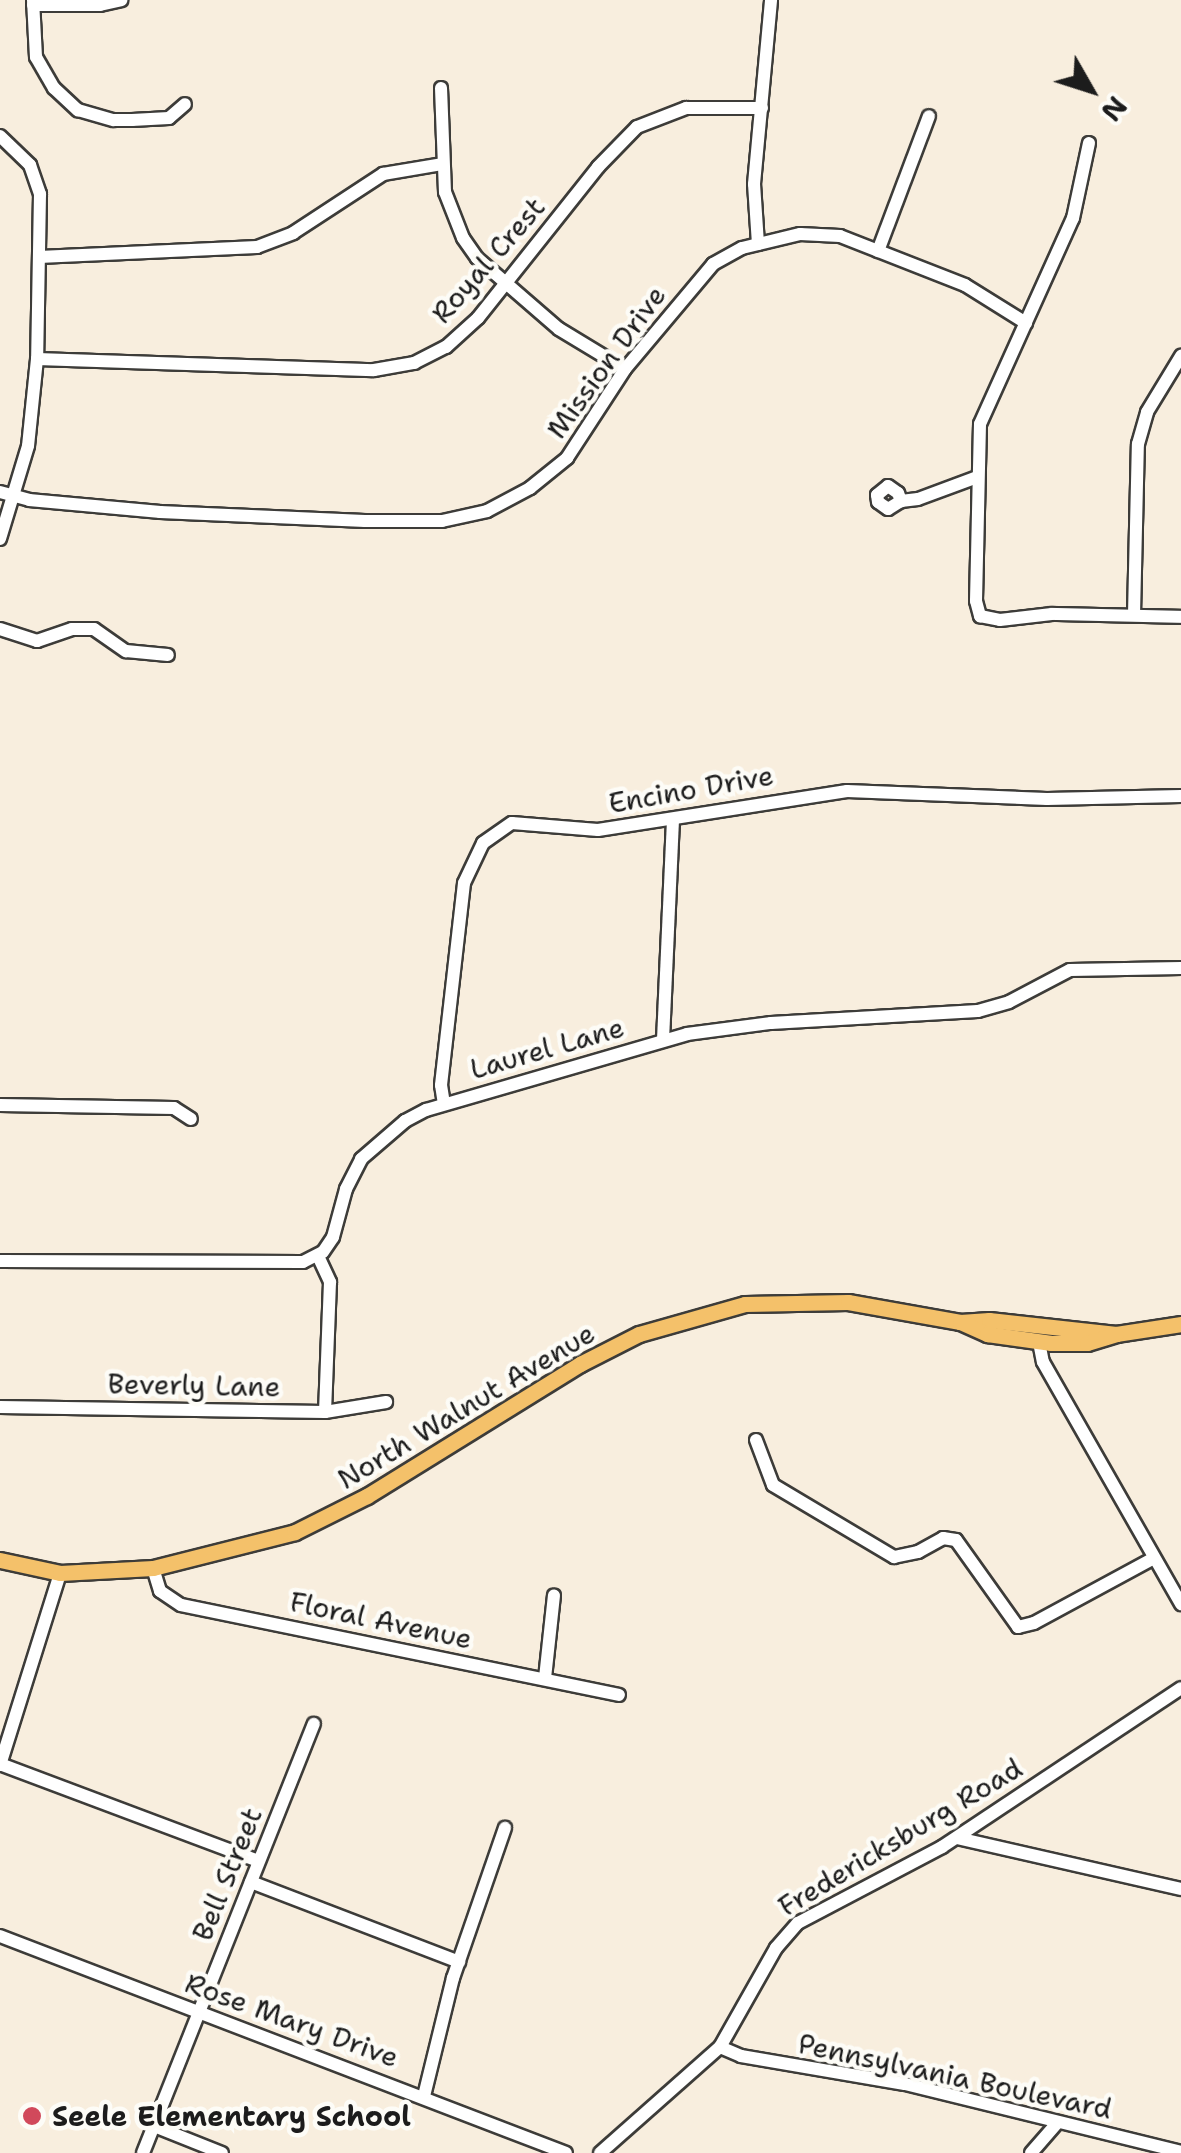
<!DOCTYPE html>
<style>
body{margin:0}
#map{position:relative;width:1181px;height:2153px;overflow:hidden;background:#f8eede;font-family:"Shantell Sans",sans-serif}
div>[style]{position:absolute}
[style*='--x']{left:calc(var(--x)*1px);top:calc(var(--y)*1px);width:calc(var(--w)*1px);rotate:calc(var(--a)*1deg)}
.roads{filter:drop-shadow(2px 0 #3d3c39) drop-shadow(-2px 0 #3d3c39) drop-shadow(0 2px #3d3c39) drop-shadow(0 -2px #3d3c39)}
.minor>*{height:12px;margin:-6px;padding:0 6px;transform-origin:6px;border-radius:6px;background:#fff}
.major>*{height:15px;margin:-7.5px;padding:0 7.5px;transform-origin:7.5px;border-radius:7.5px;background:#f4c16a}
.dots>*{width:28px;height:28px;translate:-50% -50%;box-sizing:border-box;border:5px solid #fdfcf7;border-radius:50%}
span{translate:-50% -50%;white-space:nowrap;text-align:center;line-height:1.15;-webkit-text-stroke:9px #fdfcf7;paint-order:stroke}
.street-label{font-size:28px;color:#1c1c1c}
.poi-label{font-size:28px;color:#1c1c1c;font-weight:700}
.left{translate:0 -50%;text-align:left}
.north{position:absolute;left:1041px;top:40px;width:100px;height:100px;-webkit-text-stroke:8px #fdfcf7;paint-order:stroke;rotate:129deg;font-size:28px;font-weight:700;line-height:40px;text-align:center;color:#1c1c1c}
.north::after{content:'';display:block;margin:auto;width:35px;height:45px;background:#1c1c1c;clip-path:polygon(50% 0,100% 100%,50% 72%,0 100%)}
</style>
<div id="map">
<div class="roads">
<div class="minor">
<i style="--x:33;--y:0;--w:57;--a:87"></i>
<i style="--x:36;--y:57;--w:36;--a:60"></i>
<i style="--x:54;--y:88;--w:33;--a:43"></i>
<i style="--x:78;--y:110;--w:37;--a:16"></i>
<i style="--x:114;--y:120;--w:18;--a:0"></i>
<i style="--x:132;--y:120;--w:37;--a:-3"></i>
<i style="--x:169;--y:118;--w:21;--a:-41"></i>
<i style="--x:33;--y:5;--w:67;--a:0"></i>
<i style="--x:100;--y:5;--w:22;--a:-13"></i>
<i style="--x:441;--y:88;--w:104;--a:87.8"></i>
<i style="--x:445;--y:192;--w:49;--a:68.6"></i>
<i style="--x:463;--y:238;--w:24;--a:55"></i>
<i style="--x:477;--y:258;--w:108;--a:40.9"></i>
<i style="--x:559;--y:329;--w:77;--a:31.2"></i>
<i style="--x:0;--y:136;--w:42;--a:44"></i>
<i style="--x:30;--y:165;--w:31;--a:71"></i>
<i style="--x:40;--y:194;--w:165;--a:91"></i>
<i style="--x:37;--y:359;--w:87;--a:95.9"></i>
<i style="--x:28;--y:446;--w:97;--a:106.8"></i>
<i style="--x:1089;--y:143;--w:77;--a:102"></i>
<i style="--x:1073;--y:218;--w:226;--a:114.3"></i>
<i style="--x:980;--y:424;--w:177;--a:91.3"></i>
<i style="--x:976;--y:601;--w:16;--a:75"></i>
<i style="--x:980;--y:616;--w:20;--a:11"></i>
<i style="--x:1000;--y:620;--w:52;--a:-6.6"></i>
<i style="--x:1052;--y:614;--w:129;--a:1.3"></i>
<i style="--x:758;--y:244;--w:60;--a:-93.8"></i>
<i style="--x:754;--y:184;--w:185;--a:-84.7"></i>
<i style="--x:878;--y:251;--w:144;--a:-69.3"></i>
<i style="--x:39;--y:257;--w:218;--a:-2.6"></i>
<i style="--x:257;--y:247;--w:39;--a:-21"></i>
<i style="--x:293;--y:233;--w:108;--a:-33.2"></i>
<i style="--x:383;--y:174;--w:61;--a:-9.5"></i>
<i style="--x:37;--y:359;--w:337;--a:1.9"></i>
<i style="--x:374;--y:370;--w:41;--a:-9.9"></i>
<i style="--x:414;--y:363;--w:36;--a:-27"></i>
<i style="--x:446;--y:347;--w:43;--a:-42.2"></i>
<i style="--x:478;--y:318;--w:193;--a:-51.5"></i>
<i style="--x:598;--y:167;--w:56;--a:-45.7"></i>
<i style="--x:637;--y:127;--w:53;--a:-21.2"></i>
<i style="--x:686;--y:108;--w:76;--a:0"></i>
<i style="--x:0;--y:492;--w:30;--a:15"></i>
<i style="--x:29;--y:500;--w:132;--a:5.2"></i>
<i style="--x:160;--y:512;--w:205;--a:2.5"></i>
<i style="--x:365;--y:521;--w:77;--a:0"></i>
<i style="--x:442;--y:521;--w:46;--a:-12.5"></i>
<i style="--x:487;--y:511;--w:49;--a:-28.1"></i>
<i style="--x:530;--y:488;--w:48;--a:-39"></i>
<i style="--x:567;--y:458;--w:106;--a:-56.9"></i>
<i style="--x:625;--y:369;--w:137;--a:-50"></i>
<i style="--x:713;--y:264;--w:33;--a:-29"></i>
<i style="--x:742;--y:248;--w:60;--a:-13.6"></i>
<i style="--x:800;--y:234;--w:40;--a:2.9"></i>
<i style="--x:840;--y:236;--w:134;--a:21.4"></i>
<i style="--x:965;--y:285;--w:72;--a:31.9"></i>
<i style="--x:901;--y:501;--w:15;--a:148"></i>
<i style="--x:888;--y:509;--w:12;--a:-145"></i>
<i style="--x:878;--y:502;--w:7;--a:-98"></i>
<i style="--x:877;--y:495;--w:14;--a:-39"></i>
<i style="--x:888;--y:486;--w:12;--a:35"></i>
<i style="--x:898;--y:493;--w:9;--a:69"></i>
<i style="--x:901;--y:501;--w:17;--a:-7"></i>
<i style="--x:918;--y:499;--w:63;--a:-20.4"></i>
<i style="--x:1134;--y:615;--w:171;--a:-88.7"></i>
<i style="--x:1138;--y:444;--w:33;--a:-74"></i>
<i style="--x:1147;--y:412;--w:66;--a:-58.7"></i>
<i style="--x:0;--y:629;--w:39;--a:18"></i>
<i style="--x:37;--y:641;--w:37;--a:-19"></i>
<i style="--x:72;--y:629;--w:22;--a:0"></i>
<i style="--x:94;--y:629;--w:39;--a:35"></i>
<i style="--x:126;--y:651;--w:42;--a:5.4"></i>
<i style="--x:663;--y:1040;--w:221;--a:-87.4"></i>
<i style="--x:444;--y:1104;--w:19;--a:-99"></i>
<i style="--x:441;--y:1085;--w:203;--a:-83.5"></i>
<i style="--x:464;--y:883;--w:44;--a:-64.6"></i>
<i style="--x:483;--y:843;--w:35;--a:-35"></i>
<i style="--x:512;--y:823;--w:86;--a:4.7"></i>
<i style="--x:598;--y:830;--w:252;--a:-8.9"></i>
<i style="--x:847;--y:791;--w:200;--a:2.3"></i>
<i style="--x:1047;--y:799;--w:134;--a:-1.3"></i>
<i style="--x:0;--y:1105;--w:174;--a:1"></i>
<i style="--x:174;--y:1108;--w:20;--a:33"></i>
<i style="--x:318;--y:1256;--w:29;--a:65"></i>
<i style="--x:330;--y:1282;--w:130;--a:92.2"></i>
<i style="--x:0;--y:1261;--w:303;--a:0.2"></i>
<i style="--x:303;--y:1262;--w:22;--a:-27"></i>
<i style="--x:323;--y:1252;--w:18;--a:-56"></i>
<i style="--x:333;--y:1237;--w:50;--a:-74.8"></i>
<i style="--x:346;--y:1189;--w:34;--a:-63"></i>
<i style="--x:361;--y:1159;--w:58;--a:-40.8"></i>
<i style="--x:405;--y:1121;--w:24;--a:-28"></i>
<i style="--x:426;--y:1110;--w:272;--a:-16.2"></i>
<i style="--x:687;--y:1034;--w:85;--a:-7.5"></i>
<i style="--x:771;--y:1023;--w:207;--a:-3.3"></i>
<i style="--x:978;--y:1011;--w:32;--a:-16"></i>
<i style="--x:1009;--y:1002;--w:69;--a:-27.7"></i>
<i style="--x:1070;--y:970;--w:111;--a:-1"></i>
<i style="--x:1039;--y:1342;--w:20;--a:79"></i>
<i style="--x:1043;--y:1362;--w:279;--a:60.3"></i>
<i style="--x:0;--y:1407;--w:325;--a:0.9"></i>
<i style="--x:325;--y:1412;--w:62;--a:-9.3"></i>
<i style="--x:756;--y:1440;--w:48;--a:69.3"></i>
<i style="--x:773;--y:1485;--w:141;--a:30.8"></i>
<i style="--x:894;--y:1557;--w:25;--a:-12"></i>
<i style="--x:918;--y:1552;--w:29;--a:-29"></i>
<i style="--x:943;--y:1538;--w:13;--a:9"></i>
<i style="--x:956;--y:1540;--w:107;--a:54.5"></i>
<i style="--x:1018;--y:1627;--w:16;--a:-14"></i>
<i style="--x:1034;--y:1623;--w:136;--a:-28.4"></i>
<i style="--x:153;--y:1568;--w:24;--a:73"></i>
<i style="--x:160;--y:1591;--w:25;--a:34"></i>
<i style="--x:181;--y:1605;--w:447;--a:11.6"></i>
<i style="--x:545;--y:1678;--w:83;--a:-83.8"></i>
<i style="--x:0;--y:1764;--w:276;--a:20.6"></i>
<i style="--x:0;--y:1765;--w:201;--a:-72.6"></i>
<i style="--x:957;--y:1838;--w:230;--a:12.8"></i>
<i style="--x:251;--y:1882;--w:223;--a:21"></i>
<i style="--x:0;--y:1936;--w:606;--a:20.98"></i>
<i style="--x:720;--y:2047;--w:23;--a:23"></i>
<i style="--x:741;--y:2056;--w:166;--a:9.7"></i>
<i style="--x:905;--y:2084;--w:284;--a:13.8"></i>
<i style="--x:424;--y:2096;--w:122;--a:-76.2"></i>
<i style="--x:453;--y:1978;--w:159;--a:-70.9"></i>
<i style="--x:154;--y:2126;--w:73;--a:21.7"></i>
<i style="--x:143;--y:2153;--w:462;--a:-68.3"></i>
<i style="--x:600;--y:2153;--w:160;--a:-41.5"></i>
<i style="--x:720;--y:2047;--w:114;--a:-60.5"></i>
<i style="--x:776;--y:1948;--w:33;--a:-49"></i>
<i style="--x:798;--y:1923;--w:163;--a:-27.8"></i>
<i style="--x:942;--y:1847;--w:287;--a:-33.6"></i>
<i style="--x:1031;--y:2153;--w:40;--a:-49"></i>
</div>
<div class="major">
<i style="--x:960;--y:1322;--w:29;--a:-4"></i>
<i style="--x:989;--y:1320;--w:128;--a:6.3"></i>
<i style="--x:1116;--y:1334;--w:66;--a:-8.7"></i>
<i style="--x:0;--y:1560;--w:61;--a:12.2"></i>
<i style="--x:60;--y:1573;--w:93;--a:-3.1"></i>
<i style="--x:153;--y:1568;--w:146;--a:-14.2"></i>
<i style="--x:295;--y:1532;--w:80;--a:-26.6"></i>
<i style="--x:367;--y:1496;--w:251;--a:-31.8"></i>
<i style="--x:580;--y:1364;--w:66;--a:-27"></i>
<i style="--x:639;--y:1334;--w:110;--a:-15.8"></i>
<i style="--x:745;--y:1304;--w:103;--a:-1.1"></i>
<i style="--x:848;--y:1302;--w:114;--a:10.1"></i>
<i style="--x:960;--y:1322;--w:30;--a:24"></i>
<i style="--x:987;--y:1334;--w:65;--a:8"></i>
<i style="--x:1051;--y:1343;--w:36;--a:0"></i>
<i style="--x:1087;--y:1343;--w:30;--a:-17"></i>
</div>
</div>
<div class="dots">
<i style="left:32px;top:2116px;background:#d1495b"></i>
</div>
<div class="street-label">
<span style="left:488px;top:260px;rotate:-49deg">Royal Crest</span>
<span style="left:606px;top:362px;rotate:-54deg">Mission Drive</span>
<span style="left:691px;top:789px;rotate:-10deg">Encino Drive</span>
<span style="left:547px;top:1048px;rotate:-16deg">Laurel Lane</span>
<span style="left:194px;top:1385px;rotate:1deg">Beverly Lane</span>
<span style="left:466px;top:1406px;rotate:-31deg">North Walnut Avenue</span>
<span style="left:381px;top:1620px;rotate:12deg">Floral Avenue</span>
<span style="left:900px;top:1837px;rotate:-31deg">Fredericksburg Road</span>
<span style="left:227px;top:1874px;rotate:-68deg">Bell Street</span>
<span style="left:292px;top:2020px;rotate:20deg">Rose Mary Drive</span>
<span style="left:955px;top:2076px;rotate:12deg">Pennsylvania Boulevard</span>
</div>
<div class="poi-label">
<span class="left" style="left:52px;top:2116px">Seele Elementary School</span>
</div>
<div class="north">N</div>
</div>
